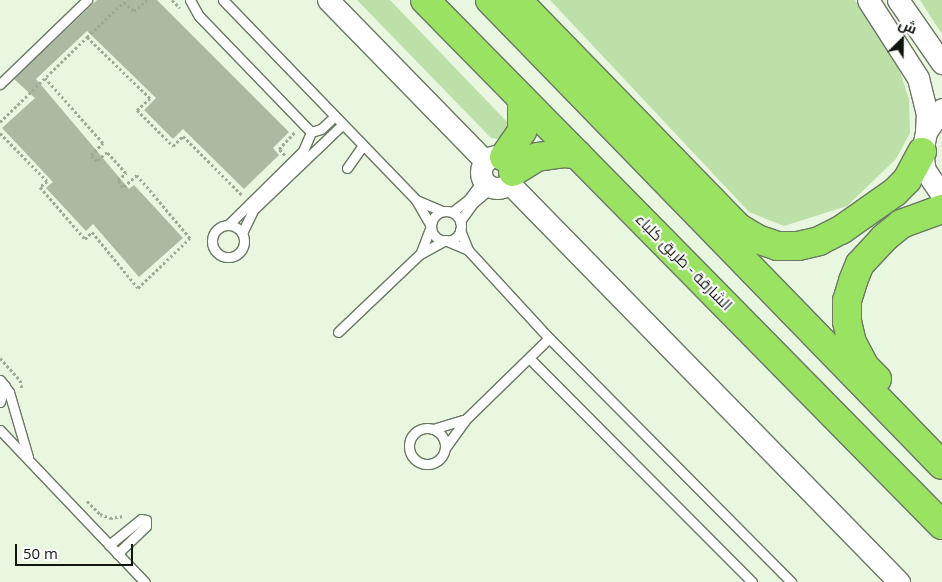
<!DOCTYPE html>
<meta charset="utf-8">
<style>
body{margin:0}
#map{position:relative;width:942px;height:582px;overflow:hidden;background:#e9f7e0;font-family:"Open Sans",Cairo,sans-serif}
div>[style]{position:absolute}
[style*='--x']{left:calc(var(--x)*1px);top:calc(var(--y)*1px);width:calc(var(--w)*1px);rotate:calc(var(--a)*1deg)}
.green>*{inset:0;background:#bddfa8}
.building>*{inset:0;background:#acbaa4}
.path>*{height:3px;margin-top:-1.5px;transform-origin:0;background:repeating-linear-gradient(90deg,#9ea997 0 2.5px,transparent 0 5px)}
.roads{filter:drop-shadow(1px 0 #6c7864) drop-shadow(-1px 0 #6c7864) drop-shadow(0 1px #6c7864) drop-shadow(0 -1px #6c7864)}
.service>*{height:9px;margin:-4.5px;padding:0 4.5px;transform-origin:4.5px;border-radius:4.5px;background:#fff}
.service>.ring{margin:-4.5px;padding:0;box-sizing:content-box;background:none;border:9px solid #fff;border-radius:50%}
.tertiary>*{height:21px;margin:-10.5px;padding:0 10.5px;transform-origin:10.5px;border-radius:10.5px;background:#fff}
.tertiary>.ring{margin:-10.5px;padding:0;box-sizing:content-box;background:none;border:21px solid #fff;border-radius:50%}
.motorway>*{height:28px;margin:-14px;padding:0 14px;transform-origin:14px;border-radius:14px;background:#99e262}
span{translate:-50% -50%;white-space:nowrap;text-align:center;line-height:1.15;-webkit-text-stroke:4px #fff;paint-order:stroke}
.street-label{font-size:15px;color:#10150d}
.north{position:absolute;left:877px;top:15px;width:50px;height:50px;-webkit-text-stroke:4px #fff;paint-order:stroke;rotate:23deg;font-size:14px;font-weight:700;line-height:20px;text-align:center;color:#10150d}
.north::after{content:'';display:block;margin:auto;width:18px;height:22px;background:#10150d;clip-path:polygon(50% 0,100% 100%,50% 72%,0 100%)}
.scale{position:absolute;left:15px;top:544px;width:118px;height:22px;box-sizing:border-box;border:2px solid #10150d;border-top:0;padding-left:6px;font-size:15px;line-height:18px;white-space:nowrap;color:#10150d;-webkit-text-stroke:4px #fff;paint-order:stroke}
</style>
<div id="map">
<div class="green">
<i style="clip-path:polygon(357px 0,390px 0,508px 123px,509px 128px,500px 139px,491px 138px)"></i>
<i style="clip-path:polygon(550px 0,855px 0,898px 66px,909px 99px,910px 133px,896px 159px,847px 206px,784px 226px,749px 212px)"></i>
<i style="clip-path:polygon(920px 0,942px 0,942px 33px,940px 31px)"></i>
</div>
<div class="building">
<i style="clip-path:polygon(97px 0,157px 0,289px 132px,273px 148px,279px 155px,244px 189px,183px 129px,173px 139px,144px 110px,156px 98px,87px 31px,36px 79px,129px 189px,134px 185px,183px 238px,139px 277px,93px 224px,86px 231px,46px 188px,53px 182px,2px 128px,35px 98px,14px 79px)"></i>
</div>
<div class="path">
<i style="--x:172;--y:0;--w:11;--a:45"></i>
<i style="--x:87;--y:37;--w:51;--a:-43.4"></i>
<i style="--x:124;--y:2;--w:13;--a:42"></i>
<i style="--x:134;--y:11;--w:17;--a:-40"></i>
<i style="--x:0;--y:122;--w:122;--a:-44.3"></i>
<i style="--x:87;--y:37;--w:88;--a:44.1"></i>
<i style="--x:150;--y:98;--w:18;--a:137"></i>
<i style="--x:137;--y:110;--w:51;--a:45"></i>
<i style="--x:173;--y:146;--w:14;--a:-45"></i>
<i style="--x:183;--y:136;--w:83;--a:45"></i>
<i style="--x:0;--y:133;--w:67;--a:45.6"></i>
<i style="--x:47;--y:181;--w:9;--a:139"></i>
<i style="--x:40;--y:187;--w:69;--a:49.1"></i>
<i style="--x:85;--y:239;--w:10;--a:-45"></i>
<i style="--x:92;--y:232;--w:72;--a:50.6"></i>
<i style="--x:138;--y:288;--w:72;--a:-43.9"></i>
<i style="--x:190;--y:238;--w:82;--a:-130.1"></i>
<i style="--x:137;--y:175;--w:18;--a:139"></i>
<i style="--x:123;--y:187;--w:9;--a:-126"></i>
<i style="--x:118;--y:180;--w:11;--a:-41"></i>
<i style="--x:126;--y:173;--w:28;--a:-132"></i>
<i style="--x:107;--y:152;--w:13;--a:138"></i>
<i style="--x:97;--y:161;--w:8;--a:-135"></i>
<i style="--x:91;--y:155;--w:17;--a:-45"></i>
<i style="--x:103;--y:143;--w:87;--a:-131.7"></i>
<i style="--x:285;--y:155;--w:8;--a:-135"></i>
<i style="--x:279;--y:149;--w:23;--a:-47"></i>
<i style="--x:0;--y:358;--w:30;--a:48"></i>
<i style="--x:20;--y:380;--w:9;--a:77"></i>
<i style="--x:87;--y:501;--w:18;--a:45"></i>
<i style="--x:100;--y:514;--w:11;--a:22"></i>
<i style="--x:110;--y:518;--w:14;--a:-8"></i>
</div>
<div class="roads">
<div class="service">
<i style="--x:190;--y:0;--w:18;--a:61"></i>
<i style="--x:199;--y:16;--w:161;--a:46"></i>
<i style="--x:311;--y:132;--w:10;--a:-17"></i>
<i style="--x:321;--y:129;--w:19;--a:-43"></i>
<i style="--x:223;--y:0;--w:278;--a:46"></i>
<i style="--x:416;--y:200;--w:30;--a:60"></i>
<i style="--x:431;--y:226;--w:30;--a:111"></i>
<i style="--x:0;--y:84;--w:121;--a:-44"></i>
<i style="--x:347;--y:168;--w:28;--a:-55"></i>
<i style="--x:416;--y:200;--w:28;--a:23"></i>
<i class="ring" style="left:431px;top:211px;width:21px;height:21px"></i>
<i style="--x:452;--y:212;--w:20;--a:-37"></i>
<i style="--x:468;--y:200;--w:25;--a:-53"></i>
<i style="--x:460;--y:221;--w:22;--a:-54"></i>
<i style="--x:473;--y:203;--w:25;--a:-40"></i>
<i style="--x:228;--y:225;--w:105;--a:-44.6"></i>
<i style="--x:303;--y:151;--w:21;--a:-67"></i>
<i class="ring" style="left:212px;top:225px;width:23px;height:23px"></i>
<i style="--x:460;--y:230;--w:22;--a:68"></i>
<i style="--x:468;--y:250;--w:120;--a:47.4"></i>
<i style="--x:549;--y:338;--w:344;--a:45.2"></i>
<i style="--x:242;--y:233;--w:25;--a:-64"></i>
<i style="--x:253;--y:210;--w:124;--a:-43.7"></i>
<i style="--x:338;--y:332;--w:113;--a:-43.6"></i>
<i style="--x:420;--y:254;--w:29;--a:-29"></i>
<i style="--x:445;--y:240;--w:25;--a:23"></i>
<i style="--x:529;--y:358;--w:316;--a:45.1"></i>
<i style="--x:0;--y:380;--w:15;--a:53"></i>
<i style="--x:9;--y:392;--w:68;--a:73.7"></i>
<i style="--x:0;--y:402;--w:17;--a:-73"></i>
<i class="ring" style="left:409px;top:428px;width:27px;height:27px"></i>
<i style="--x:433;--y:429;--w:31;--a:-17"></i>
<i style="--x:0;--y:430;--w:210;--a:46.4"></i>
<i style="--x:445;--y:448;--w:36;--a:-54"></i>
<i style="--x:466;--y:419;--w:116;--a:-44.3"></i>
<i style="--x:109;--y:545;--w:41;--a:-39.1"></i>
<i style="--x:141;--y:519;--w:5;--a:11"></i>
<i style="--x:146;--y:520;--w:6;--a:90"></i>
<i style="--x:146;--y:526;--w:40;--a:136"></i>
</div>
<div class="tertiary">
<i style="--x:328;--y:0;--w:225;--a:45.7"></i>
<i style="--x:868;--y:0;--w:93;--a:57.3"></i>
<i style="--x:918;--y:78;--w:36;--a:76"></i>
<i style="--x:927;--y:113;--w:19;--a:93"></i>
<i style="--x:898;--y:0;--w:77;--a:55.1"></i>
<i style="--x:942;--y:109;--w:28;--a:125"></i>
<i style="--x:926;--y:132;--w:20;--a:101"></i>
<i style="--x:922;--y:152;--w:18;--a:81"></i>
<i style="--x:925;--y:170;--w:30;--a:56"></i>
<i class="ring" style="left:481px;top:156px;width:11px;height:11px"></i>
<i style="--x:509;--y:183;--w:558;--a:45.65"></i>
</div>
<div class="motorway">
<i style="--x:425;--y:0;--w:737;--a:45.44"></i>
<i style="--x:490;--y:0;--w:648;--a:45.81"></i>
<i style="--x:517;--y:0;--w:318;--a:45.8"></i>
<i style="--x:739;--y:228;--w:21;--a:31"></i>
<i style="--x:757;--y:239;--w:21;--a:19"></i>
<i style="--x:777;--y:246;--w:21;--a:0"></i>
<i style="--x:798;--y:246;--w:22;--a:-13"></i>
<i style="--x:819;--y:241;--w:25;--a:-27"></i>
<i style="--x:841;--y:230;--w:66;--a:-35.1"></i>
<i style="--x:895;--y:192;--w:17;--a:-45"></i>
<i style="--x:907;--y:180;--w:32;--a:-62"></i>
<i style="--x:504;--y:157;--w:32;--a:-55"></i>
<i style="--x:522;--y:131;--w:32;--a:-90"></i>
<i style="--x:513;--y:172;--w:28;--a:-32"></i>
<i style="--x:537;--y:157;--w:27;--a:-8"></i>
<i style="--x:564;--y:153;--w:14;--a:8"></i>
<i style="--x:877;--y:379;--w:17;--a:-135"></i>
<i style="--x:865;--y:367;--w:27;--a:-118"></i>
<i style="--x:852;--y:343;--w:22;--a:-103"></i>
<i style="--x:847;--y:322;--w:21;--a:-90"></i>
<i style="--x:847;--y:301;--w:21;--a:-73"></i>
<i style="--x:853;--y:281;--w:18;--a:-68"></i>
<i style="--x:860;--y:264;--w:35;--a:-47"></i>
<i style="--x:884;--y:238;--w:22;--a:-39"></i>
<i style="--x:901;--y:224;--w:44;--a:-20.1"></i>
</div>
</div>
<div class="street-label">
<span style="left:684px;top:262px;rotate:45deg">الشارقة - طريق كلباء</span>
</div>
<div class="north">ش</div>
<div class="scale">50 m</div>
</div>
